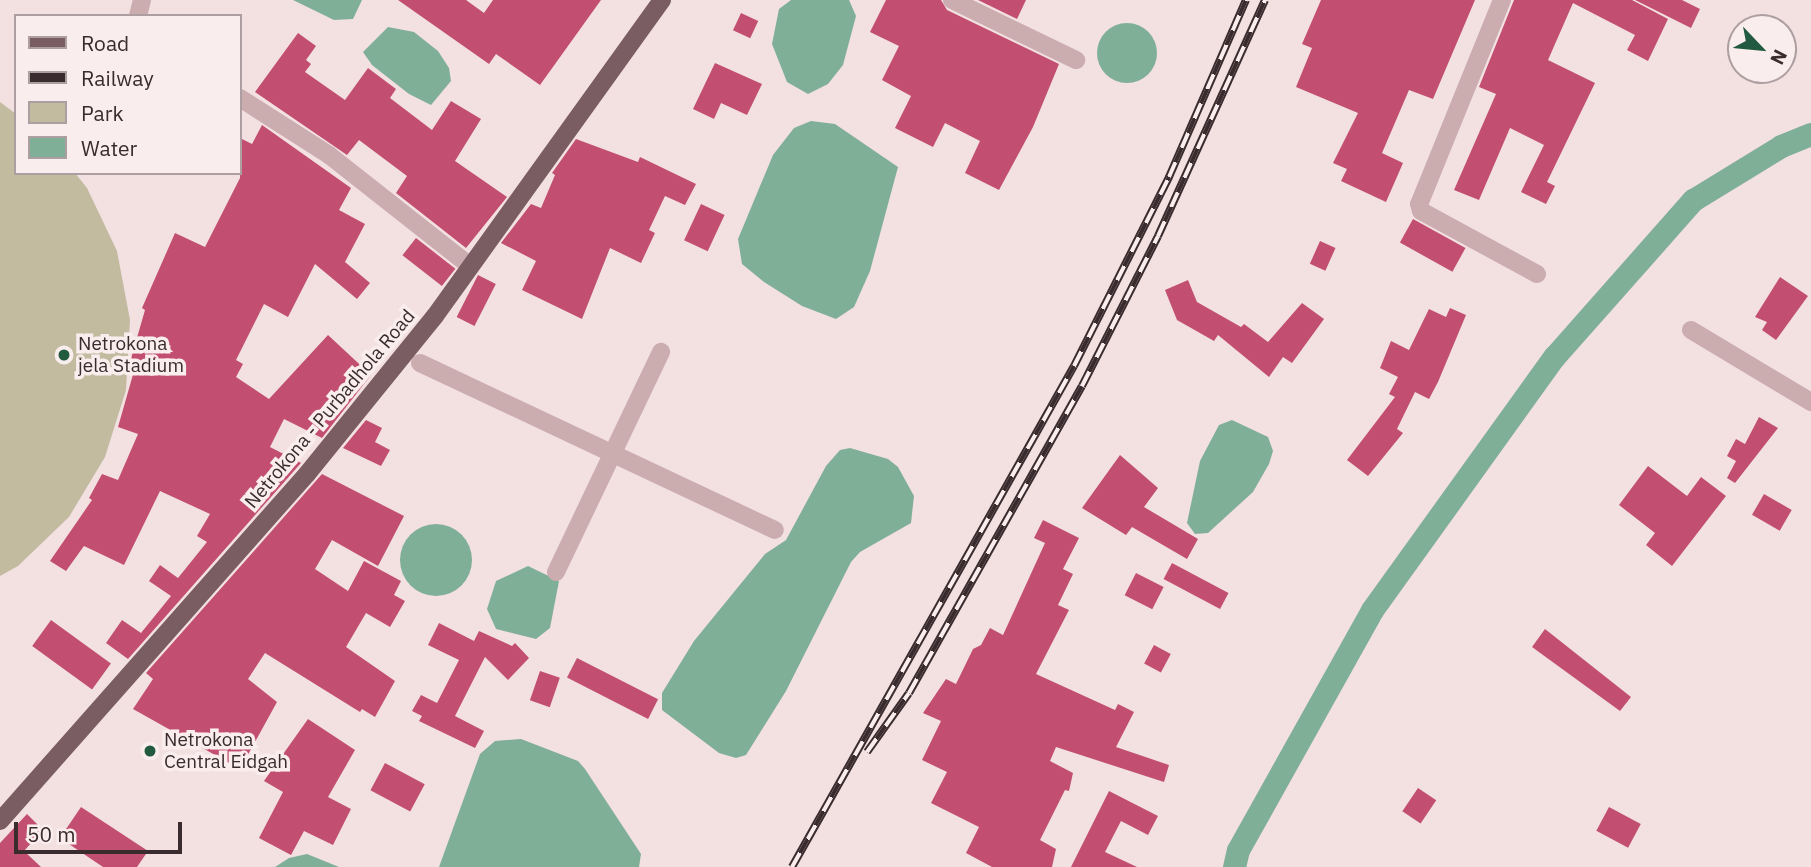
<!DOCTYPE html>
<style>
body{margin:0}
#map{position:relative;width:1811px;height:867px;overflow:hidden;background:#f3e0e1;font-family:"IBM Plex Sans",sans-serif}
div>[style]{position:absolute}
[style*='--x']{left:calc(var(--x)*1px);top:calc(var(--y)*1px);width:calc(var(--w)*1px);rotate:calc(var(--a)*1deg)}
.green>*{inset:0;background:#c2bba0}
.water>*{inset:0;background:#80af97}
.round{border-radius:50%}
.canal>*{height:23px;margin:-11.5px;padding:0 11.5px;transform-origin:11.5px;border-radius:11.5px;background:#80af97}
.building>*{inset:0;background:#c24f71;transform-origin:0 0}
.minor>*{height:18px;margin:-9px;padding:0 9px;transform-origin:9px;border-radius:9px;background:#cbacaf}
.major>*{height:18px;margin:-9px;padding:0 9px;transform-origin:9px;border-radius:9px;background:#7a5c63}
.rail>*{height:8px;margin-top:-4px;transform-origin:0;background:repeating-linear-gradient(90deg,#faeded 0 16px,#392b2e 0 32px);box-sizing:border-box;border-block:2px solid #392b2e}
.dots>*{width:19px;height:19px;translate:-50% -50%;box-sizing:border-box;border:4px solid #faeded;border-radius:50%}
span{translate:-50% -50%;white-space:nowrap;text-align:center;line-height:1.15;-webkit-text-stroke:7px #faeded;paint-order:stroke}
.poi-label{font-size:19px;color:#392b2e}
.left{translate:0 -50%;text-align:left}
.street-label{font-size:19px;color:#392b2e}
.legend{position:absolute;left:14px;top:14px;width:228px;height:161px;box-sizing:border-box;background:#faeded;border:2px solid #ad9fa1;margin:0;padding:9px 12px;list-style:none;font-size:21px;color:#392b2e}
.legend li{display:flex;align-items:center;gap:14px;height:35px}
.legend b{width:35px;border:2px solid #ad9fa1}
.north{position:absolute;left:1727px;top:14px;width:70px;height:70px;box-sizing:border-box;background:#faeded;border:2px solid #ad9fa1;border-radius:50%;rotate:116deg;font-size:19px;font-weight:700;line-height:28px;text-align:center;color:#392b2e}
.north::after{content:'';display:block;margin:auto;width:24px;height:32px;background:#215a3f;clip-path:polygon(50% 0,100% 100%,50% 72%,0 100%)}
.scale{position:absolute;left:14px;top:822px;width:168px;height:32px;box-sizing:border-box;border:4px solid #392b2e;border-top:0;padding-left:9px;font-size:21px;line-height:24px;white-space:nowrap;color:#392b2e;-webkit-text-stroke:5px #faeded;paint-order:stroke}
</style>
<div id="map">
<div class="green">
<i style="clip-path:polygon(0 102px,16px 114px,16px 173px,75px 173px,87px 188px,117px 251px,130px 320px,126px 390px,105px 457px,69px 517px,18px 566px,0 576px)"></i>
</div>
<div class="water">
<i style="clip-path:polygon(293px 0,362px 0,353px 19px,334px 20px)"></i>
<i style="clip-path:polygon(791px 0,849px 0,856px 16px,843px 65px,828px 84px,808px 94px,787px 82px,772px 44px,779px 9px)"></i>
<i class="round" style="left:1097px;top:23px;width:60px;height:60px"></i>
<i style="clip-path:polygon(388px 27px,414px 32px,438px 51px,449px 68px,451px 81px,431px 105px,409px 94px,372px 65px,363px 52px)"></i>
<i style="clip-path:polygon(811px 121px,835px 124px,898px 167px,870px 271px,854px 307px,836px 319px,802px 306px,764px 282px,742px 264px,738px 239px,773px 155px,794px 128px)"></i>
<i style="clip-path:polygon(1232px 420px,1268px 437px,1273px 451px,1269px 464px,1253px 492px,1208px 533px,1195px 534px,1187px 523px,1200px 461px,1219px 425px)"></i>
<i style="clip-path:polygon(850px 448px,888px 459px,898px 467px,914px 496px,911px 523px,860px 552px,851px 562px,786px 691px,746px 755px,736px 758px,719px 753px,662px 710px,662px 693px,694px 641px,765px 554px,786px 540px,826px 466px,840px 450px)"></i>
<i class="round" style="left:400px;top:524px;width:72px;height:72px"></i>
<i style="clip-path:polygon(528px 566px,559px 581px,550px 628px,536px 639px,496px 629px,487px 609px,496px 581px)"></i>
<i style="clip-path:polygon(521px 739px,578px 761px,585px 769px,641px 854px,639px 867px,439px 867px,480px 754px,495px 741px)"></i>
<i style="clip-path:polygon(307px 854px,339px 867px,275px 867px,289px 858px)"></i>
</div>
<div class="canal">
<i style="--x:1234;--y:867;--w:17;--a:-77"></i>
<i style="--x:1238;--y:850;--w:275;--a:-60.8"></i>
<i style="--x:1372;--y:610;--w:312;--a:-54.3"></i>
<i style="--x:1554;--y:357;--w:210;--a:-48.5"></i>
<i style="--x:1693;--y:200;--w:103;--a:-31.5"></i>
<i style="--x:1781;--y:146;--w:32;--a:-22"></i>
</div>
<div class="building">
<i style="clip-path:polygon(398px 0,466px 0,484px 13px,493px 0,601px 0,540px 85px,496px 54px,489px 64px)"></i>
<i style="clip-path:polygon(886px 0,941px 0,947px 10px,1059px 64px,1033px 127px,999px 190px,965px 173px,980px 141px,945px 123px,933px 147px,895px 128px,911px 96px,882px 80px,899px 46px,870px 32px)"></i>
<i style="clip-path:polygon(978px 0,1026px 0,1017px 19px)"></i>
<i style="clip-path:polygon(1321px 0,1475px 0,1433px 99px,1409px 90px,1382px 153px,1403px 163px,1386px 202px,1341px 181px,1347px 169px,1333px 163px,1358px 113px,1296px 87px,1312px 48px,1302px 44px)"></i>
<i style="clip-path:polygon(1514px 0,1632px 0,1668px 19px,1648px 61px,1627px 50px,1635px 35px,1573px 3px,1548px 60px,1595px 83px,1547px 182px,1555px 186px,1546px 204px,1521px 192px,1544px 145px,1510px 128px,1479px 200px,1454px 190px,1496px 94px,1479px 87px)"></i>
<i style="clip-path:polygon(1635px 0,1682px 0,1700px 9px,1691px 28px)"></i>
<i style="left:741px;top:13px;width:19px;height:19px;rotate:25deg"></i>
<i style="clip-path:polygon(298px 33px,316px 46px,306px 60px,311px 64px,305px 72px,345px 100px,368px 68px,396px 89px,390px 98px,432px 130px,451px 101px,481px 119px,455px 161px,507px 197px,466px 248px,396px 193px,407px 176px,359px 140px,347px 155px,255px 92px)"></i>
<i style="clip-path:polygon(715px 63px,762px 84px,747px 115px,721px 103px,714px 119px,693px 109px)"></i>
<i style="clip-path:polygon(262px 125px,351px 188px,339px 210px,365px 224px,345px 262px,370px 283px,357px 299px,315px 264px,288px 317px,264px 304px,236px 360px,243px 364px,236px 377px,269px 399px,328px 335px,371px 375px,322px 438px,284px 419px,270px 447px,301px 463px,128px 659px,106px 643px,122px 620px,141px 633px,171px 596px,149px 581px,160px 565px,178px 578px,207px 542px,197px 536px,210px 514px,160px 491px,124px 565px,84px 546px,66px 571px,50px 561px,92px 500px,89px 498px,102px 474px,118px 480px,138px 434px,118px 427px,136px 364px,130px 362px,145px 310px,142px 308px,175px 233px,205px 247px,240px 178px,240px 138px,252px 144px)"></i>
<i style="clip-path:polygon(576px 139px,638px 162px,640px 157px,696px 184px,685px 205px,665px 196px,649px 230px,655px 233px,641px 263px,610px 248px,582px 319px,522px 290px,536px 261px,501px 243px,531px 204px,541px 208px,555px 175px,552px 173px)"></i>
<i style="left:701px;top:204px;width:26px;height:40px;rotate:25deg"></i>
<i style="left:1413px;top:219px;width:60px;height:27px;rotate:29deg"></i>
<i style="left:416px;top:238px;width:50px;height:22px;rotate:38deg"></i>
<i style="left:1320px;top:241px;width:17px;height:25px;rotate:24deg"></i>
<i style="left:478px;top:275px;width:20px;height:47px;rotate:27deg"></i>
<i style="clip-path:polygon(1780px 277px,1808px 296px,1776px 340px,1762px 330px,1767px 322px,1755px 317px)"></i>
<i style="clip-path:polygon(1188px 280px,1197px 302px,1241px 327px,1244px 324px,1268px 342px,1302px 303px,1324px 319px,1292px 363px,1283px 357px,1269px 377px,1218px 335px,1214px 341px,1177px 320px,1165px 290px)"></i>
<i style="clip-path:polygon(1450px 308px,1466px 315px,1438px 382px,1429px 399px,1415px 392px,1397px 429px,1403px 433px,1368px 476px,1347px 460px,1395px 397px,1389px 394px,1398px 377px,1380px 368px,1391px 341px,1409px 350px,1429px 309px,1446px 317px)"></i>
<i style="clip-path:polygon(1759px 417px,1778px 428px,1735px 483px,1727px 478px,1736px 461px,1727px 456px,1736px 439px,1745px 444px)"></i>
<i style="clip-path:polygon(366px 420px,382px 428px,375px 442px,390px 450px,381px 466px,343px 448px)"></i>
<i style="clip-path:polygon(1120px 455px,1158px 488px,1144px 507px,1198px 539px,1187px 559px,1132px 527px,1126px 535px,1082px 508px)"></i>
<i style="clip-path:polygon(1648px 466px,1687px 496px,1701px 477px,1726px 496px,1672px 566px,1646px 545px,1655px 533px,1619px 505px)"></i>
<i style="clip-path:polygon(322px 474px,404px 516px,378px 566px,332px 540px,315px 569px,348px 591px,364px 561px,401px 581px,394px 595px,405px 601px,390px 627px,366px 613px,346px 647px,395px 681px,375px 717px,362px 709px,360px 712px,265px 653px,248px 679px,277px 702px,240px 769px,133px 709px,153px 679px,146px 673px)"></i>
<i style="left:1764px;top:494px;width:32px;height:24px;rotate:30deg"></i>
<i style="clip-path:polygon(1043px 520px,1079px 538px,1063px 569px,1073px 574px,1058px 605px,1069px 610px,1036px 674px,1115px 710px,1118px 704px,1134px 712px,1116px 747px,1169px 765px,1164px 782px,1056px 747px,1050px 761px,1073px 773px,1069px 791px,1065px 790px,1040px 840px,1056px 849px,1052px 867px,992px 867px,966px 853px,979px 827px,931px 803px,947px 772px,922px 760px,941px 721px,923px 713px,946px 679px,956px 684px,973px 649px,981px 645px,990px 628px,1003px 635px,1045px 543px,1034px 538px)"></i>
<i style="left:1172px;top:563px;width:64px;height:18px;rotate:28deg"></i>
<i style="left:1136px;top:573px;width:31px;height:25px;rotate:27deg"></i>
<i style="left:51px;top:620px;width:74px;height:32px;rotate:36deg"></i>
<i style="clip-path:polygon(439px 623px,474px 641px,479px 631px,512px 646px,515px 643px,529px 658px,508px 680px,485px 657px,455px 716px,484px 731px,475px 748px,419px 721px,422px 716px,412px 711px,421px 695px,437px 703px,459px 660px,428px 645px)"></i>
<i style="clip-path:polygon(1545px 629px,1631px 697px,1620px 711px,1532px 647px)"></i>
<i style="left:1154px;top:645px;width:19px;height:21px;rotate:28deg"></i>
<i style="left:577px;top:658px;width:91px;height:22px;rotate:27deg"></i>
<i style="left:540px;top:671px;width:21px;height:31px;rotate:19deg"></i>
<i style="clip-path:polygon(308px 719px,355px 750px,328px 797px,351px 809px,333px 845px,304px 831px,291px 855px,259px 838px,283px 792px,264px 781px)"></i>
<i style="left:385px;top:763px;width:45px;height:31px;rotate:28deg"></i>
<i style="left:1418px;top:788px;width:22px;height:28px;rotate:34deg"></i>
<i style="clip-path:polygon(1109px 791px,1158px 816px,1148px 835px,1121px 821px,1105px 852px,1137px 867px,1071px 867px)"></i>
<i style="clip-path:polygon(81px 807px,148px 851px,137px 867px,103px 867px,60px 838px)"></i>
<i style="left:1609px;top:807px;width:36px;height:27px;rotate:28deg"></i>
<i style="clip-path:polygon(27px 814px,43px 830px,24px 851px,41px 867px,0 867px,0 843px)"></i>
</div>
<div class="minor">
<i style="--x:952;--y:0;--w:138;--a:25.8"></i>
<i style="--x:1502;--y:0;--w:220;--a:112.1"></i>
<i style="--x:1419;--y:204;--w:7;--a:74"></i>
<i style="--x:1421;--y:211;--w:132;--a:28.5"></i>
<i style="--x:138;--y:16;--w:16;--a:-76"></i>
<i style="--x:240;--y:98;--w:106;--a:32.6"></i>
<i style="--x:329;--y:155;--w:179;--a:38.2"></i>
<i style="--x:1691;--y:330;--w:140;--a:31"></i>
<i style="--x:420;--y:363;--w:392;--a:25.2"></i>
<i style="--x:556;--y:572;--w:244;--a:-64.5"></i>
</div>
<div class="major">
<i style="--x:0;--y:821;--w:463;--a:-48.5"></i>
<i style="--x:307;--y:474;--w:203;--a:-51"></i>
<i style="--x:435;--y:316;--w:389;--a:-54.3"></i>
</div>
<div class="rail">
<i style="--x:867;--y:752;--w:72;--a:-54.6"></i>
<i style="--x:909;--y:693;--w:352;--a:-60.6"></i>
<i style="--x:1082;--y:386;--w:168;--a:-63.1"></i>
<i style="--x:1158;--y:236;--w:259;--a:-65.6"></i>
<i style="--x:792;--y:867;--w:575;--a:-60.63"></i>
<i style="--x:1074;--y:366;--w:212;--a:-63.3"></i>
<i style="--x:1169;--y:177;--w:193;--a:-66.5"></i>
</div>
<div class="dots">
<i style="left:64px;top:355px;background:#215a3f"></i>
<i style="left:150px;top:751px;background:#215a3f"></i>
</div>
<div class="poi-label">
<span class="left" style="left:78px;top:355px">Netrokona<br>jela Stadium</span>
<span class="left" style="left:164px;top:751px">Netrokona<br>Central Eidgah</span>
</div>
<div class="street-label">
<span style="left:330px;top:409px;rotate:-50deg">Netrokona - Purbadhola Road</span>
</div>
<ul class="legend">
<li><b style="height:9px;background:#7a5c63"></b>Road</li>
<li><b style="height:9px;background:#392b2e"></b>Railway</li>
<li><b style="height:19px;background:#c2bba0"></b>Park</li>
<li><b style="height:19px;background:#80af97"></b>Water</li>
</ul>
<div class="north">N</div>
<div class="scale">50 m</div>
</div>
